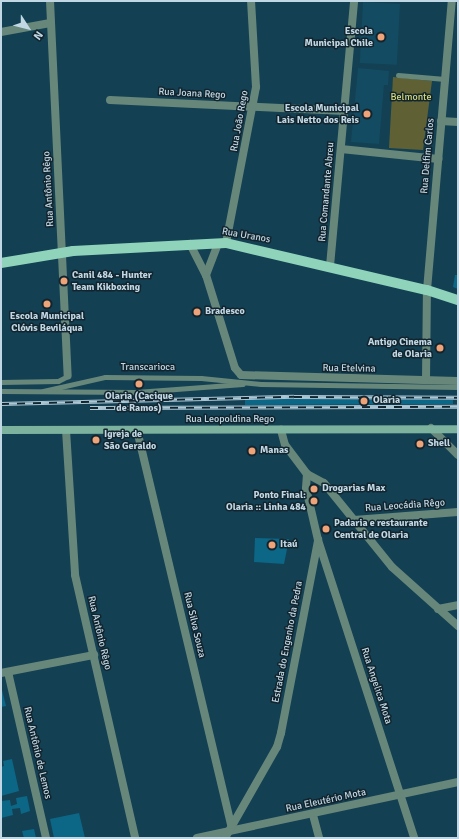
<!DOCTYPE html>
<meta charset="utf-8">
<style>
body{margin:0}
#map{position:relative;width:459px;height:839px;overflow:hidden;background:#134053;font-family:Signika,sans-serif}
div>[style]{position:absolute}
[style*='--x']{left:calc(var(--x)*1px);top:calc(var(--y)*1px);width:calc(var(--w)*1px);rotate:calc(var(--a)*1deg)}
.built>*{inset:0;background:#134b62;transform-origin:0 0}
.green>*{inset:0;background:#5f6135}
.building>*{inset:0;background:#0c6686}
.service>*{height:5px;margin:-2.5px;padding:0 2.5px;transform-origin:2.5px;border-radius:2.5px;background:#67877b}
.minor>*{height:8px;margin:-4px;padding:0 4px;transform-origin:4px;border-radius:4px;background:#67877b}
.secondary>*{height:8px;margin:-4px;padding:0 4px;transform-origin:4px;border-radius:4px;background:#7db29f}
.primary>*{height:10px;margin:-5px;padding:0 5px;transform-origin:5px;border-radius:5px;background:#8ed3ba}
.rail>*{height:4px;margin-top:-2px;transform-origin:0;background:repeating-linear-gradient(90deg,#12242d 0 8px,#adc6d3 0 16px);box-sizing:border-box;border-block:1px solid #adc6d3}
.dots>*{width:11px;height:11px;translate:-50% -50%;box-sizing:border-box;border:2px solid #12242d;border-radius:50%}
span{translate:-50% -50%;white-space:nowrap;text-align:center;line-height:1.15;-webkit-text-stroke:3px #12242d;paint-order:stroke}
.poi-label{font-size:10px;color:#c1d7e3;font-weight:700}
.right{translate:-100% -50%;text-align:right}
.left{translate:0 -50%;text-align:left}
.street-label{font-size:10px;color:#c1d7e3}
.park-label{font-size:10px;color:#d7d977}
.frame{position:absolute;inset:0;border:2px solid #c1d7e3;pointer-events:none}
.north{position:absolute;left:8px;top:8px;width:40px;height:40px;-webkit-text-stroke:3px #12242d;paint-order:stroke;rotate:126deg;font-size:11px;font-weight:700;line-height:16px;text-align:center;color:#c1d7e3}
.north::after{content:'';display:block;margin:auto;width:14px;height:18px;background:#c1d7e3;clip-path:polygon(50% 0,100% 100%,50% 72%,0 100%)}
</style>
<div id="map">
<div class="built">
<i style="left:363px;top:2px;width:37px;height:61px;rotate:3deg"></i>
<i style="clip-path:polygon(358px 68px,389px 71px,388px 85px,384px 85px,379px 144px,351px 142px)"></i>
</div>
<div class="green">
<i style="clip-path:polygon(393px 77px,432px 81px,423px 150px,389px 148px)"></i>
</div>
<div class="building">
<i style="clip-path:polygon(455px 275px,458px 275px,458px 289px,453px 287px)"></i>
<i style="clip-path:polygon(245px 399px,414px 399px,453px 400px,453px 404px,245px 405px)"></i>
<i style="clip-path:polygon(255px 538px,289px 539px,284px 564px,254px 562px)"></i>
<i style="clip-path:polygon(1px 686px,6px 706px,1px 707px)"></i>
<i style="clip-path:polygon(12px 759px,19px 791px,1px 796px,1px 767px,4px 766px,3px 761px)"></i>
<i style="clip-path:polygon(27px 796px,30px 811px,21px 814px,20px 808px,12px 809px,13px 815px,1px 818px,1px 801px,10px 800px,11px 806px,17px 804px,16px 798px)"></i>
<i style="clip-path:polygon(79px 813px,85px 838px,54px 838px,50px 819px)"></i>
<i style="clip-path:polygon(34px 829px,36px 838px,24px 838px,22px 831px)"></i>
</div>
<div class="service">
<i style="--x:398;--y:75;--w:47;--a:4.9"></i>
<i style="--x:1;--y:382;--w:57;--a:-1"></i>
<i style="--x:58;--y:381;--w:11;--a:-27"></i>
<i style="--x:1;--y:391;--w:135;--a:0.4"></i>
<i style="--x:136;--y:392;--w:107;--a:-4.3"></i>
<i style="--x:43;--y:391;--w:64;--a:-12.7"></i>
<i style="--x:105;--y:377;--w:96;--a:0.6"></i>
<i style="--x:201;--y:378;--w:60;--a:5.7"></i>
<i style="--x:261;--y:384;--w:197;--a:0.9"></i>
</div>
<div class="minor">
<i style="--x:50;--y:1;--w:375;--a:87.3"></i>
<i style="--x:1;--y:32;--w:50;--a:-10.4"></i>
<i style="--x:110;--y:100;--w:235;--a:2.7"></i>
<i style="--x:441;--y:121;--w:17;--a:3"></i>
<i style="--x:341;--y:149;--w:98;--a:5.9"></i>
<i style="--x:226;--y:243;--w:159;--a:-79.1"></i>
<i style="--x:256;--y:87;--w:86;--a:-93.3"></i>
<i style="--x:190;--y:244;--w:35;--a:63"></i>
<i style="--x:206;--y:275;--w:97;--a:72.7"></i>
<i style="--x:235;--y:368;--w:9;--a:49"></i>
<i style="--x:241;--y:375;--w:217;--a:1.6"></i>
<i style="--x:330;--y:266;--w:266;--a:-84.8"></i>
<i style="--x:206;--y:275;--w:34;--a:-69"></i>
<i style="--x:426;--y:380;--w:90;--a:-89.4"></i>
<i style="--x:427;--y:290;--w:290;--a:-85.1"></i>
<i style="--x:431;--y:428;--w:38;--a:45"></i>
<i style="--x:66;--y:430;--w:145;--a:86.4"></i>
<i style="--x:75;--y:575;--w:270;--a:77.1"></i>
<i style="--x:137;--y:430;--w:407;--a:76.6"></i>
<i style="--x:307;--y:474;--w:19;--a:28"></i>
<i style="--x:324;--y:483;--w:108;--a:51"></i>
<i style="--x:392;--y:567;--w:89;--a:41.8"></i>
<i style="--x:354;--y:520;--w:104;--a:-4.4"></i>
<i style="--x:318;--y:540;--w:313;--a:72.1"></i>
<i style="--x:438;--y:609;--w:20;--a:-11"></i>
<i style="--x:8;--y:672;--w:170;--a:77.1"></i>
<i style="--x:1;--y:673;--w:95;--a:-11"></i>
<i style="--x:313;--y:815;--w:24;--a:75"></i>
<i style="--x:197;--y:838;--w:267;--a:-12.1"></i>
<i style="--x:225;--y:838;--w:105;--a:-60.3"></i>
<i style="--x:277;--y:747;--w:15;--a:-74"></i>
<i style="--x:281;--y:733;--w:197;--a:-79.1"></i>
<i style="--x:318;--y:540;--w:53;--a:-103"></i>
<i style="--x:306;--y:488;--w:14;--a:-86"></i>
<i style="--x:307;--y:474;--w:36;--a:-127"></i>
<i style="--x:285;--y:445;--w:16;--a:-105"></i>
</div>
<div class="secondary">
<i style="--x:1;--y:430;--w:457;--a:-0.1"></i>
</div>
<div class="primary">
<i style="--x:1;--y:263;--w:73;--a:-9.5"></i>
<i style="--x:73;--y:251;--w:153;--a:-3"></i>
<i style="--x:226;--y:243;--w:206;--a:13.2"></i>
<i style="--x:427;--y:290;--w:33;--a:18"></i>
</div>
<div class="rail">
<i style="--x:1;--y:404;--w:293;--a:-1.4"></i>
<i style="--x:294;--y:397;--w:164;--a:0.3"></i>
<i style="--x:90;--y:408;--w:368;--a:-0.2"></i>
</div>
<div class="dots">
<i style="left:381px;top:37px;background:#efa378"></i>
<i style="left:367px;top:114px;background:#efa378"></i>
<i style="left:64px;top:281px;background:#efa378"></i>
<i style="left:47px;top:304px;background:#efa378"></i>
<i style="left:197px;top:312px;background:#efa378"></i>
<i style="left:440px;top:348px;background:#efa378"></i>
<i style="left:139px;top:384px;background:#efa378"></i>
<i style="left:364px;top:401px;background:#efa378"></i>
<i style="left:96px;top:440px;background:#efa378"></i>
<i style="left:420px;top:444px;background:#efa378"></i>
<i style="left:252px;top:451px;background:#efa378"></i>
<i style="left:314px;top:489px;background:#efa378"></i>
<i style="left:314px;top:501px;background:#efa378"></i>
<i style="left:326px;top:529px;background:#efa378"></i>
<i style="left:272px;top:545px;background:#efa378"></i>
</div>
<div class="poi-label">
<span class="right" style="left:373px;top:37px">Escola<br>Municipal Chile</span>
<span class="right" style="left:359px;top:114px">Escola Municipal<br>Lais Netto dos Reis</span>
<span class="left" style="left:72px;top:281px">Canil 484 - Hunter<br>Team Kikboxing</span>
<span class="left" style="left:205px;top:312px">Bradesco</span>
<span style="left:47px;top:322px">Escola Municipal<br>Clóvis Beviláqua</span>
<span class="right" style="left:432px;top:348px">Antigo Cinema<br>de Olaria</span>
<span style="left:139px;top:402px">Olaria (Cacique<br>de Ramos)</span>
<span class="left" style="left:373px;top:401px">Olaria</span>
<span class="left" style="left:104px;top:440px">Igreja de<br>São Geraldo</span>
<span class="left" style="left:428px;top:444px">Shell</span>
<span class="left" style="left:260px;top:451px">Manas</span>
<span class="left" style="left:322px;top:489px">Drogarias Max</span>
<span class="right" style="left:306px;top:501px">Ponto Final:<br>Olaria :: Linha 484</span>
<span class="left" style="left:334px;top:529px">Padaria e restaurante<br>Central de Olaria</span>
<span class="left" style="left:280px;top:545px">Itaú</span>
</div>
<div class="street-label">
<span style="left:192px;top:94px;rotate:3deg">Rua Joana Rego</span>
<span style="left:240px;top:121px;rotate:-80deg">Rua João Rego</span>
<span style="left:428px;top:156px;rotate:-85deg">Rua Delfim Carlos</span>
<span style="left:49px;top:189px;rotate:-93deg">Rua Antônio Rêgo</span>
<span style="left:327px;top:192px;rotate:-85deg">Rua Comandante Abreu</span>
<span style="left:246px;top:236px;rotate:10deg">Rua Uranos</span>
<span style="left:148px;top:368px">Transcarioca</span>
<span style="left:349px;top:369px;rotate:1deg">Rua Etelvina</span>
<span style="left:230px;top:420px">Rua Leopoldina Rego</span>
<span style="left:405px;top:506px;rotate:-4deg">Rua Leocádia Rêgo</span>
<span style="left:194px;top:625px;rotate:77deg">Rua Silva Souza</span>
<span style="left:99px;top:633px;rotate:77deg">Rua Antônio Rêgo</span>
<span style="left:288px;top:642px;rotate:-79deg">Estrada do Engenho da Pedra</span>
<span style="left:376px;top:686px;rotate:72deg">Rua Angelica Mota</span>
<span style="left:37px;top:753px;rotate:77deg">Rua Antônio de Lemos</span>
<span style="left:326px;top:801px;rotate:-12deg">Rua Eleutério Mota</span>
</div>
<div class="park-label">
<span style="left:411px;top:98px">Belmonte</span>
</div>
<div class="frame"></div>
<div class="north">N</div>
</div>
